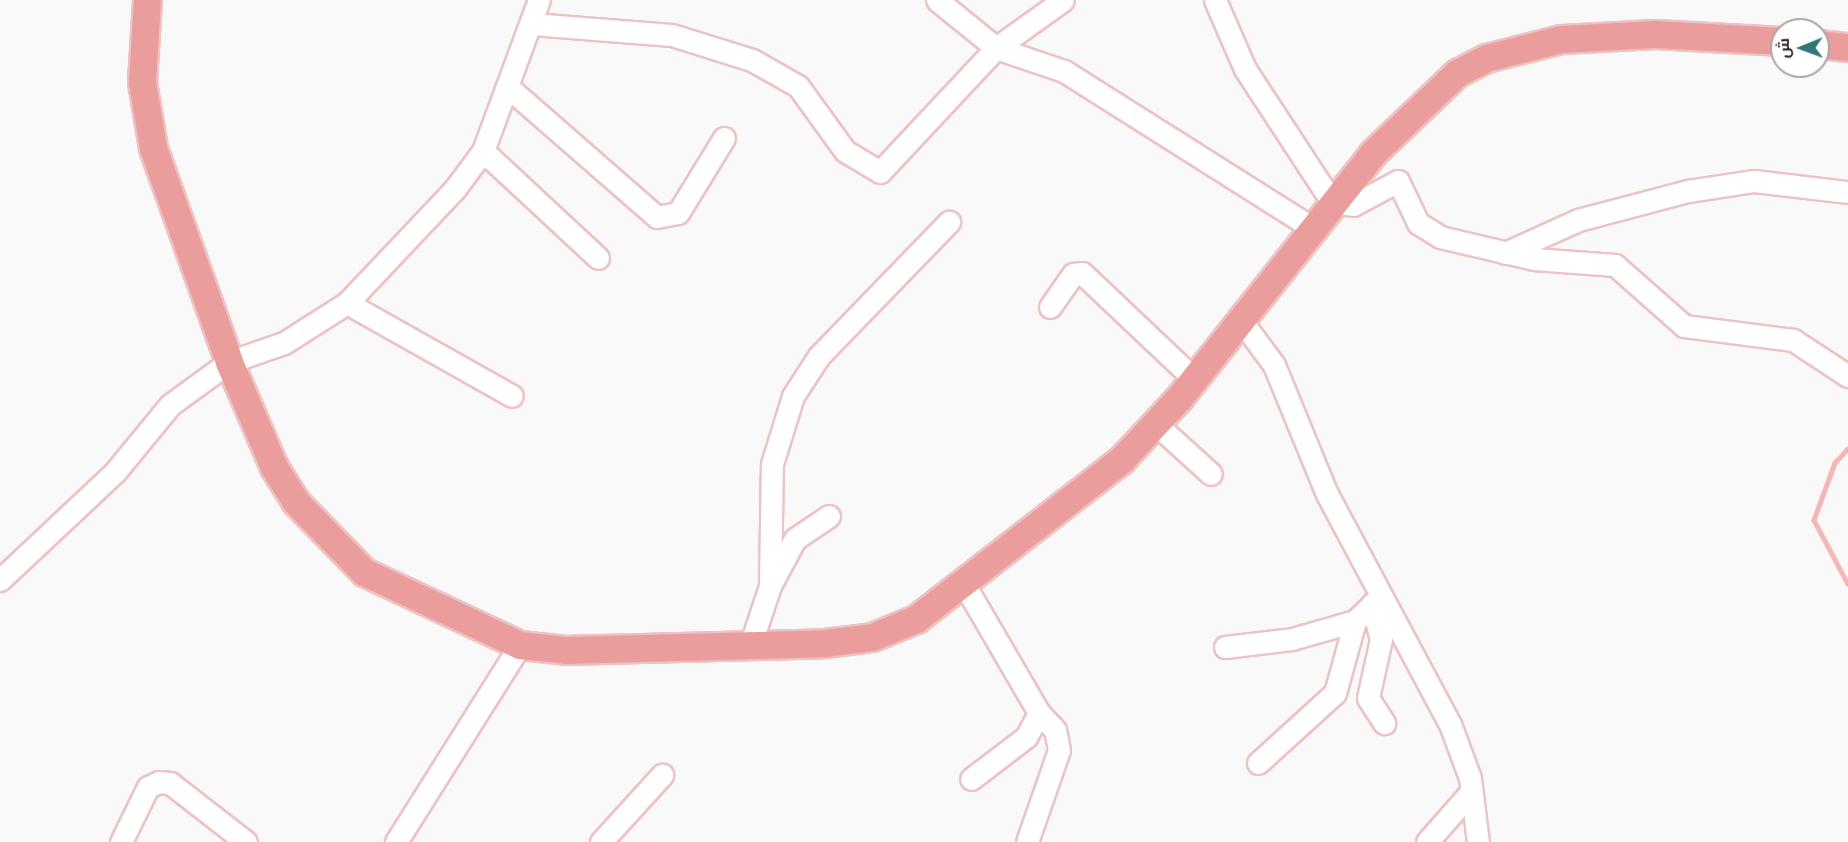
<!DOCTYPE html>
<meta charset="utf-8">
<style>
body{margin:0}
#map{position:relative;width:1848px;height:842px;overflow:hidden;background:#f9f9f9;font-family:"DM Sans",Cairo,sans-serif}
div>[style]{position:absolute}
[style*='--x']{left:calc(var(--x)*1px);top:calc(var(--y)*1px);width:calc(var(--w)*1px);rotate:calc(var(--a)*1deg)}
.stream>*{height:4.5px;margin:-2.25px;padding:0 2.25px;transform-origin:2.25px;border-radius:2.25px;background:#f7b6b2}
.roads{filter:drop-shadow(2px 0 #edc3c1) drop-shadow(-2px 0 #edc3c1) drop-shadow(0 2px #edc3c1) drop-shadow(0 -2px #edc3c1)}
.minor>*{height:21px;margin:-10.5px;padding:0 10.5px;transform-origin:10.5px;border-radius:10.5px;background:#fff}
.major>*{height:27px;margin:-13.5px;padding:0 13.5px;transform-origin:13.5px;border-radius:13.5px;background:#eb9d9d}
span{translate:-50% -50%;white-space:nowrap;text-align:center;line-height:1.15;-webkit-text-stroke:6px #fff;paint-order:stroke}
.north{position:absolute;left:1770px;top:18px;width:60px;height:60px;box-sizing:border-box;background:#fff;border:2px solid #aba5a5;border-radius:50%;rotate:269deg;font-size:16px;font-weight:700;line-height:24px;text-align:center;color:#2e1f1e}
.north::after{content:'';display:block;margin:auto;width:21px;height:27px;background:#2f7877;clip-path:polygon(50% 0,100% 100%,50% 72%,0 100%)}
</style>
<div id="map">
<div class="stream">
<i style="--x:1848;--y:449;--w:19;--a:133"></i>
<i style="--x:1835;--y:463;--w:61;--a:110.2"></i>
<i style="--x:1814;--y:520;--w:72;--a:62"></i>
</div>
<div class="roads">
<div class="minor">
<i style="--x:937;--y:0;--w:76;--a:39.1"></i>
<i style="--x:996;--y:48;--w:72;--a:18.7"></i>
<i style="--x:1064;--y:71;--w:294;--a:32.3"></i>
<i style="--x:1215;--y:0;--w:75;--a:66.5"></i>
<i style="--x:1245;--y:69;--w:159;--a:56.8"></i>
<i style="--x:1332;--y:202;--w:21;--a:8"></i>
<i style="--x:1353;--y:205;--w:51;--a:-28.1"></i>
<i style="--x:1398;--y:181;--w:47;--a:64.5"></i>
<i style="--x:1418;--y:223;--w:26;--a:32"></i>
<i style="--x:1440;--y:237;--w:97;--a:13.2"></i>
<i style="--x:1534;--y:259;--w:81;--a:4.2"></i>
<i style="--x:1615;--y:265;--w:92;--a:41.5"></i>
<i style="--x:1684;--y:326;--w:110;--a:7.3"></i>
<i style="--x:1793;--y:340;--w:66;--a:33.2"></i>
<i style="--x:532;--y:24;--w:140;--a:4.5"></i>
<i style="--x:672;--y:35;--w:84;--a:17.4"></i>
<i style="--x:752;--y:60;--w:53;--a:29.5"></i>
<i style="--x:798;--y:86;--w:80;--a:54.1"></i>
<i style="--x:845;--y:151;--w:41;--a:31"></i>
<i style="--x:880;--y:172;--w:170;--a:-46.9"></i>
<i style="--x:996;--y:48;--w:82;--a:-35.6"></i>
<i style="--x:509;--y:88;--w:196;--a:41.1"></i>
<i style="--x:657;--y:217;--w:21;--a:-11"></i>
<i style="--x:678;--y:213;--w:88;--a:-58.5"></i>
<i style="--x:483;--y:151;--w:157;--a:42.9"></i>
<i style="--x:1505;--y:253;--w:80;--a:-24.3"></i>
<i style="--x:1578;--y:220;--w:114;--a:-14.8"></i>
<i style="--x:1688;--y:191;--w:67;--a:-8.6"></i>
<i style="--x:1754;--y:181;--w:95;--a:6.7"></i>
<i style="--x:347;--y:303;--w:189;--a:29.4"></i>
<i style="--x:1050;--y:307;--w:40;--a:-55.1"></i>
<i style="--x:1073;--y:274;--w:9;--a:-6"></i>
<i style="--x:1082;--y:273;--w:154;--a:43.4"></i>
<i style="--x:1240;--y:319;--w:57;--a:53.5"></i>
<i style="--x:1274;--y:365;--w:139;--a:67.7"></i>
<i style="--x:1327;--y:494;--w:261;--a:61.9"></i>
<i style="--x:1450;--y:724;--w:58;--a:69.7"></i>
<i style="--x:1470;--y:778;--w:64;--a:82.9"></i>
<i style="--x:1156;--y:424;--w:74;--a:42.3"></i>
<i style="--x:0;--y:580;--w:158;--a:-43.2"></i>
<i style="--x:115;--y:472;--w:87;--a:-50.6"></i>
<i style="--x:170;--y:405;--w:73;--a:-36.1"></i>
<i style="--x:229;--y:362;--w:58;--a:-19.1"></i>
<i style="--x:284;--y:343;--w:75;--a:-32.4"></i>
<i style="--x:347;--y:303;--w:156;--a:-46.6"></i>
<i style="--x:454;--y:190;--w:49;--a:-53.4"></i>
<i style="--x:483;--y:151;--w:161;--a:-69.7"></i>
<i style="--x:772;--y:582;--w:49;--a:-61.9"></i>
<i style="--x:795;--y:539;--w:41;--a:-34.1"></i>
<i style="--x:964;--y:584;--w:149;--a:59.8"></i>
<i style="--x:1039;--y:713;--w:27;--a:118"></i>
<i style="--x:1026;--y:737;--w:69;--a:142.6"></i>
<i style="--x:1372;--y:604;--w:36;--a:76"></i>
<i style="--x:1381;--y:639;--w:60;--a:102.4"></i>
<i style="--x:1368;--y:698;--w:30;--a:57"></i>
<i style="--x:750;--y:646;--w:63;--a:-71.6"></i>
<i style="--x:770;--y:586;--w:122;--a:-89.1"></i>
<i style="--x:772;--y:464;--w:71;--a:-72.8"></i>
<i style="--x:793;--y:396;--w:48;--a:-57"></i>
<i style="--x:819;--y:356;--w:187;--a:-45.9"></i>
<i style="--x:1225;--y:647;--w:67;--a:-6.8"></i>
<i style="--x:1292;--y:639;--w:66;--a:-15.9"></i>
<i style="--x:1355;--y:621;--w:33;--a:-43"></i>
<i style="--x:1258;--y:763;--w:104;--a:-42.3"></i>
<i style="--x:1335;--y:693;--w:75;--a:-74.5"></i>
<i style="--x:121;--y:842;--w:61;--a:-63.9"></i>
<i style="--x:148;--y:787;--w:12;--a:-24"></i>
<i style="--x:159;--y:782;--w:11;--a:5"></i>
<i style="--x:170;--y:783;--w:96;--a:37.8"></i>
<i style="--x:396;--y:842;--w:233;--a:-57.8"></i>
<i style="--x:601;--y:842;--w:91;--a:-47.7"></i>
<i style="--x:1027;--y:842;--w:97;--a:-70.8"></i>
<i style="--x:1059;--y:750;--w:20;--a:-101"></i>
<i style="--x:1055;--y:730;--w:23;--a:-133"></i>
<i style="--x:1427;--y:842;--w:64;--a:-48.8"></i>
</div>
<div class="major">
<i style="--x:147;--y:0;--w:82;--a:93.5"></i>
<i style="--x:142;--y:82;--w:67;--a:80.5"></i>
<i style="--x:153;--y:148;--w:227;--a:70.4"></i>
<i style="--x:229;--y:362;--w:114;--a:66.8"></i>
<i style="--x:274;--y:467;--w:40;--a:58"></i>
<i style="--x:295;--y:501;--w:99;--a:45.8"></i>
<i style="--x:364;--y:572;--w:172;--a:25.1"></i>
<i style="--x:520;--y:645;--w:45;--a:6.3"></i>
<i style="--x:565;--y:650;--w:260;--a:-1.5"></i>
<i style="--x:825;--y:643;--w:47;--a:-7.3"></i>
<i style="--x:872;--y:637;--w:48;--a:-22.2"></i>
<i style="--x:916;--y:619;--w:261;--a:-37.8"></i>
<i style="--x:1122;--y:459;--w:83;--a:-46.9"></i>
<i style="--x:1179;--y:398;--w:313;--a:-51.6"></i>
<i style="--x:1373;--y:153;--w:116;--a:-43.6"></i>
<i style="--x:1457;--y:73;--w:33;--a:-27"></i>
<i style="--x:1486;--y:58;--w:77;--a:-14.2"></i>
<i style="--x:1561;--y:39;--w:94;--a:-3"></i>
<i style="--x:1655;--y:34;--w:127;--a:3.2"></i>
<i style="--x:1818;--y:44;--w:30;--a:6"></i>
</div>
</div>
<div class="north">ش</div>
</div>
